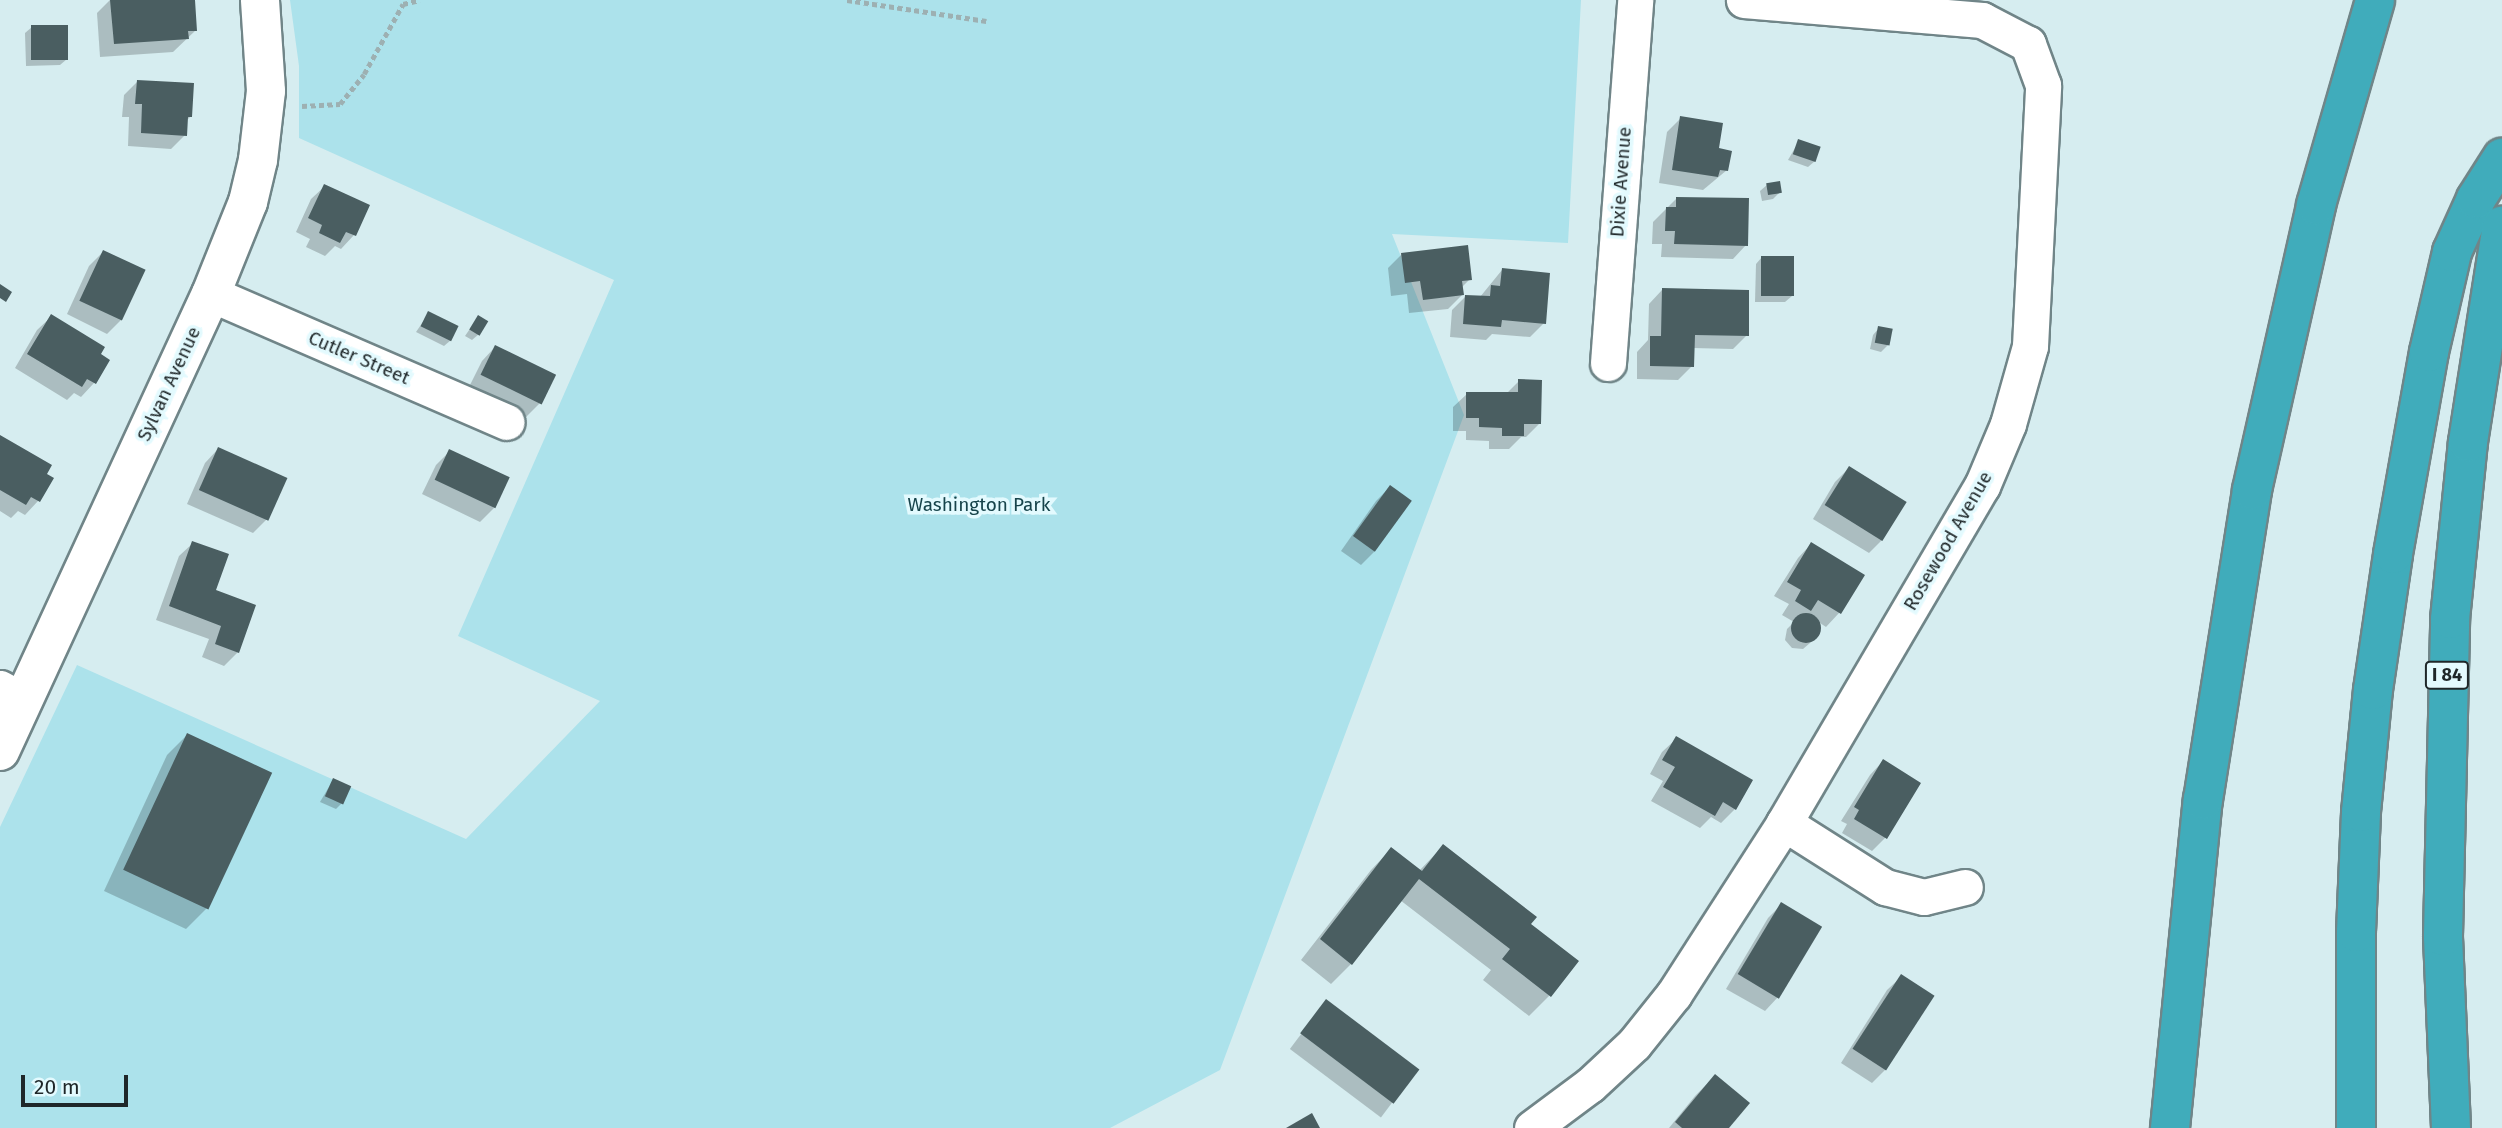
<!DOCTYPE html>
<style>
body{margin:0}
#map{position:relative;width:2502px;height:1128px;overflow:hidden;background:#d6edf0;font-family:"Fira Sans",sans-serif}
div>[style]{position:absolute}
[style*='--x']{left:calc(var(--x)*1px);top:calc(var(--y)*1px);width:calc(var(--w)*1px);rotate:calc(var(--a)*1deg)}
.green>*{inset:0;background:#ace2eb}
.shadow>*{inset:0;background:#0003;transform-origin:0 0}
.building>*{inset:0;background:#4a5e61;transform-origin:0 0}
.round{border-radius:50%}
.path>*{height:4.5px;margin-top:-2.25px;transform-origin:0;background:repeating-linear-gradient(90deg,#9db0b2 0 5px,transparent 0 8.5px)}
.roads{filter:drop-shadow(2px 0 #708588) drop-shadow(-2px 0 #708588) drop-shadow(0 2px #708588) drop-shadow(0 -2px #708588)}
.minor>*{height:35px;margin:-17.5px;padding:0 17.5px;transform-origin:17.5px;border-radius:17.5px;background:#fff}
.tertiary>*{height:38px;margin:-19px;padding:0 19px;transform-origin:19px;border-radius:19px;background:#fff}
.motorway>*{height:38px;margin:-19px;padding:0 19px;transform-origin:19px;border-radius:19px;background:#40acbb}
span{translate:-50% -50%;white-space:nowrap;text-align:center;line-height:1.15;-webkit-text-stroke:7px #e3fafe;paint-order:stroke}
.shield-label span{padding:2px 5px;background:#e3fafe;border:2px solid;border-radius:5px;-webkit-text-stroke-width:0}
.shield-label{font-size:18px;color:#1f2729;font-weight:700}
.street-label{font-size:19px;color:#1f2729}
.park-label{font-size:19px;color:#17444b}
.scale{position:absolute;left:21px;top:1075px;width:107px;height:32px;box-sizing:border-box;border:4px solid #1f2729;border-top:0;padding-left:9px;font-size:21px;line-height:24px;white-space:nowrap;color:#1f2729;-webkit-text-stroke:5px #e3fafe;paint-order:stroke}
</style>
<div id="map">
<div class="green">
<i style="clip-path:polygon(290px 0,1581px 0,1568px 243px,1392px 234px,1464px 415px,1220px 1070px,1110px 1128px,0 1128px,0 827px,77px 665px,466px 839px,600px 701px,458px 636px,614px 280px,299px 138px,299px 66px)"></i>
</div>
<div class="shadow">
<i style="clip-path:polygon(110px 0,183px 0,196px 30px,173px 52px,100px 57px,97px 13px)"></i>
<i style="clip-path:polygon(32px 27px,67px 59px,60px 65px,26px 66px,25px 33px)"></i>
<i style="clip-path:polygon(137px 82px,190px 117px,186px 121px,185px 135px,171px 149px,128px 146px,129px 117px,122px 117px,124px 95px)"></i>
<i style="clip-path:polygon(1681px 118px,1717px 149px,1727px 170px,1703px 190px,1659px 183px,1667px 132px)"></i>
<i style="clip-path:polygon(1799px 141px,1815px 161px,1808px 167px,1788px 160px)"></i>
<i style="clip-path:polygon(1767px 185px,1780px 192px,1773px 199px,1762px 201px,1760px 191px)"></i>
<i style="clip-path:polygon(325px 186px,354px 235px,341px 249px,335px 246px,325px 256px,306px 247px,310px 239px,296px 232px,311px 199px)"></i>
<i style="clip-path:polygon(1677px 198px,1746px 245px,1733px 259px,1661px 257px,1662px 244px,1652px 244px,1653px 222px)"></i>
<i style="clip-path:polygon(103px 252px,121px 320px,107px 334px,67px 314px,89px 266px)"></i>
<i style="clip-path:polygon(1402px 254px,1470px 279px,1461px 288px,1462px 295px,1448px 309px,1409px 313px,1407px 294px,1391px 296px,1388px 268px)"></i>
<i style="clip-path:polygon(1762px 257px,1792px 296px,1785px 302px,1755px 302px,1756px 264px)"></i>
<i style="clip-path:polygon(1502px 270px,1544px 323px,1530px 337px,1492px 334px,1486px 340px,1450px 337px,1452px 310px,1466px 296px,1480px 297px)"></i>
<i style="clip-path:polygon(1662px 290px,1747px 335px,1733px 349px,1693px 348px,1692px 366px,1678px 380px,1637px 379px,1637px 352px,1648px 340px,1649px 304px)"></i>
<i style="clip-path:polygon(429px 313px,451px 340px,444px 346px,416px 332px)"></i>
<i style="clip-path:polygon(51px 317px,108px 360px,94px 383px,81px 397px,74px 393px,67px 400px,15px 368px,37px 330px)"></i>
<i style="clip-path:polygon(478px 317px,479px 334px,472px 340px,465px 336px)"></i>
<i style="clip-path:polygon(1879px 328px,1888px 345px,1881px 352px,1870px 349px,1873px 335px)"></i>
<i style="clip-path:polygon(495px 347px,540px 403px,526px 417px,468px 389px,482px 361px)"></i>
<i style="clip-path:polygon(1519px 381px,1539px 424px,1526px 437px,1521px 437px,1509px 449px,1489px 449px,1489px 441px,1466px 440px,1466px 431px,1453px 431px,1453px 407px,1467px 394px,1506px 394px)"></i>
<i style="clip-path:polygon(0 437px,45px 475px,38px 501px,25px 515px,18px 511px,11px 518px,0 511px)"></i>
<i style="clip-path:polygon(218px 449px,285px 479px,267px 519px,253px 533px,187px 504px,205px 463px)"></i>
<i style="clip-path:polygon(450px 451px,494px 508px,480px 522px,422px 494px,436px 465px)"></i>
<i style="clip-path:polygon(1849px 468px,1905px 503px,1883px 539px,1869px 553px,1813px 519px,1835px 482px)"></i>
<i style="clip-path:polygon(1390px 487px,1374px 552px,1361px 565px,1341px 551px,1376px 501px)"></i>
<i style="clip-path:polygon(193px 543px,238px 652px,224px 666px,202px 657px,209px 639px,156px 620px,179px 556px)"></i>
<i style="clip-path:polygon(1811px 544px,1863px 576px,1839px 613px,1826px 627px,1820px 623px,1817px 637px,1803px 649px,1792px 648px,1785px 640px,1787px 629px,1794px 622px,1782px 615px,1789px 604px,1774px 596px,1798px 558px)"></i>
<i style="clip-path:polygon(187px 735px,269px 773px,207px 908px,186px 929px,104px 891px,167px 755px)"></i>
<i style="clip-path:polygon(1676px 739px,1735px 809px,1721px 823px,1711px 817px,1700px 828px,1651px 801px,1663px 781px,1650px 774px,1662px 752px)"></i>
<i style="clip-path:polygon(1883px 761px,1885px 838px,1872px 851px,1842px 833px,1847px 824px,1841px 821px,1870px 775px)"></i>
<i style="clip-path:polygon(333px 780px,342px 803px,336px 809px,320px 802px)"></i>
<i style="clip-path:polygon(1443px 846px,1529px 924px,1549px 996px,1529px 1016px,1483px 980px,1491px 970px,1400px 900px,1351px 964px,1331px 984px,1301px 960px,1371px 870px,1391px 849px,1419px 871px)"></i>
<i style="clip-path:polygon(1781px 905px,1819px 927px,1778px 997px,1765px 1011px,1726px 989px,1768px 918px)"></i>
<i style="clip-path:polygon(1901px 977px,1932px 996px,1886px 1069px,1872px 1083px,1841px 1063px,1887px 990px)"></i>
<i style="left:1326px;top:1001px;width:114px;height:60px;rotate:37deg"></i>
<i style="clip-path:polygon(1715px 1076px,1727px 1128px,1669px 1128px,1695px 1096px)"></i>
</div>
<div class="building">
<i style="clip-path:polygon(110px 0,195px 0,197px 31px,188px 31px,189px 39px,114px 44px)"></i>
<i style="left:31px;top:25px;width:37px;height:35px"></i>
<i style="clip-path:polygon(137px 80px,194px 83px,192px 117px,188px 117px,187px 136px,141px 133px,142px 104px,135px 104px)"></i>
<i style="clip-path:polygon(1680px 116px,1723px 123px,1719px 148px,1732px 151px,1728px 171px,1720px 170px,1718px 177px,1672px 170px)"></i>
<i style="left:1798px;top:139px;width:24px;height:16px;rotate:19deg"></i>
<i style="left:1780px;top:181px;width:12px;height:14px;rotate:81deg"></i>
<i style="clip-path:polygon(324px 184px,370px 205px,356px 236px,346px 232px,340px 243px,319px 233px,322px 225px,308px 218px)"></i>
<i style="clip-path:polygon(1676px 197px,1749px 198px,1748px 246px,1674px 244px,1675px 231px,1665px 231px,1666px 207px,1676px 207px)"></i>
<i style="clip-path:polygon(1468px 245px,1472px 280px,1462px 281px,1464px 295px,1423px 300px,1420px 281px,1405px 283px,1401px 253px)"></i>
<i style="left:103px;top:250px;width:47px;height:56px;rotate:25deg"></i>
<i style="left:1761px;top:256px;width:33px;height:40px"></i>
<i style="clip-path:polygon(1502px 268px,1550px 273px,1546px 324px,1502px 320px,1501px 327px,1463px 324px,1465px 295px,1490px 296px,1491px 285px,1500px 286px)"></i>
<i style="clip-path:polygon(0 284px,12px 292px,6px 302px,0 298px)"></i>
<i style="clip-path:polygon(1662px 288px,1749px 290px,1749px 336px,1695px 335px,1694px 367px,1650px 366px,1650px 336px,1661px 336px)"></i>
<i style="left:428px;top:311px;width:34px;height:17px;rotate:26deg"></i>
<i style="clip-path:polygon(51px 314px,105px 347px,101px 354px,110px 360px,96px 384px,87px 379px,82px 387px,27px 354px)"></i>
<i style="left:478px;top:315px;width:12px;height:17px;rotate:31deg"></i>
<i style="left:1878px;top:326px;width:15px;height:17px;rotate:11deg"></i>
<i style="left:495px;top:345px;width:68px;height:33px;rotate:26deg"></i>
<i style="clip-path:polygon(1518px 379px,1542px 380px,1541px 424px,1524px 424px,1524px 436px,1502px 436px,1502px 428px,1479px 427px,1479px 418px,1466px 418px,1466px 392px,1518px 392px)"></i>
<i style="clip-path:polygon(0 435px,52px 465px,47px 474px,54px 478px,40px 502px,31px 497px,26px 505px,0 490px)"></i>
<i style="left:218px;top:447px;width:76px;height:47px;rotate:24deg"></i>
<i style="left:449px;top:449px;width:67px;height:34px;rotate:25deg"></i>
<i style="left:1849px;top:466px;width:68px;height:46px;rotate:32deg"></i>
<i style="left:1390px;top:485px;width:27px;height:63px;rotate:36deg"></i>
<i style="clip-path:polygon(192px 541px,229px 554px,216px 590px,256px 605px,239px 653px,215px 644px,221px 626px,169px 606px)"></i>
<i style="clip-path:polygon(1811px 542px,1865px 575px,1841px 614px,1818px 600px,1811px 611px,1795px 601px,1801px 590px,1787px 582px)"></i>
<i class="round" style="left:1791px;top:613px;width:30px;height:30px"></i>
<i style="left:187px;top:733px;width:94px;height:151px;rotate:25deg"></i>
<i style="clip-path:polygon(1676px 736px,1753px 780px,1736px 810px,1723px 802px,1715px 816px,1663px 787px,1675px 767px,1662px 760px)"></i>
<i style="clip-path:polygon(1883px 759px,1921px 783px,1887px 839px,1854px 819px,1859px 810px,1854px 807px)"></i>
<i style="left:333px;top:778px;width:20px;height:20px;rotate:24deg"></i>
<i style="clip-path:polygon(1443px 844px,1537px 917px,1531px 924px,1579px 961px,1551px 997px,1502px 959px,1510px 949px,1419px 879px,1352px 965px,1320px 939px,1391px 847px,1422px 871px)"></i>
<i style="left:1781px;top:902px;width:48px;height:84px;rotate:31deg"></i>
<i style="left:1901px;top:974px;width:40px;height:89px;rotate:33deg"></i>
<i style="left:1326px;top:999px;width:117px;height:43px;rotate:37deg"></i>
<i style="clip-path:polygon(1715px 1074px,1750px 1103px,1729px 1128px,1682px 1128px,1675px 1122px)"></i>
<i style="clip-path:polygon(1312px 1113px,1320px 1128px,1286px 1128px)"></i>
</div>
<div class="path">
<i style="--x:847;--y:0;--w:141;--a:8.6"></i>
<i style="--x:302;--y:106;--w:38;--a:-3"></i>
<i style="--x:340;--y:104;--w:38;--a:-51"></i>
<i style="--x:364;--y:74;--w:80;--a:-60.9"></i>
<i style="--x:403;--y:4;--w:17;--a:-13"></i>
</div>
<div class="roads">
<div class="minor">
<i style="--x:211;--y:294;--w:322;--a:23.4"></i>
<i style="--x:1608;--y:363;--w:364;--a:-85.7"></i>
<i style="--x:0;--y:688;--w:26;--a:29"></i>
<i style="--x:1784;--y:823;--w:120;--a:32.4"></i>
<i style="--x:1885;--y:887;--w:40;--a:14.4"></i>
<i style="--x:1924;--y:897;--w:42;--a:-13.7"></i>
<i style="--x:1532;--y:1128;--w:72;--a:-36.6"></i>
<i style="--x:1590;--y:1085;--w:60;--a:-43"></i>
<i style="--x:1634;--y:1044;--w:64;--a:-51.3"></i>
<i style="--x:1674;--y:994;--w:203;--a:-57.2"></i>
<i style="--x:1784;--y:823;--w:391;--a:-59.6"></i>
<i style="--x:1982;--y:486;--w:67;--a:-67.2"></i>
<i style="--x:2008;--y:424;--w:81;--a:-74.2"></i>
<i style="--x:2030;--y:346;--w:261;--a:-87.1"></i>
<i style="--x:2043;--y:85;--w:44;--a:-110.1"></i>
<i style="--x:2028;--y:44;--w:52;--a:-152.4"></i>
<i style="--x:1982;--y:20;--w:239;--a:-175.2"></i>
</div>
<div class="tertiary">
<i style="--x:0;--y:751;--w:503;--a:-65.22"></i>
<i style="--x:211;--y:294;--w:99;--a:-68.1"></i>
<i style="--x:248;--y:202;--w:43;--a:-76.6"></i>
<i style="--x:258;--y:160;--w:69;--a:-83.4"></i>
<i style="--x:266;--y:91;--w:91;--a:-93.8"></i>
</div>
<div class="motorway">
<i style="--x:2170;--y:1128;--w:330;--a:-84.3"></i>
<i style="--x:2203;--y:800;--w:314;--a:-81"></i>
<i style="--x:2252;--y:490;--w:292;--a:-77.3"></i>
<i style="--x:2316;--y:205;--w:213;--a:-73.9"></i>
<i style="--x:2356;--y:1128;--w:196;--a:-90"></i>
<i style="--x:2356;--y:932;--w:120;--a:-87.6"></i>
<i style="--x:2361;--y:812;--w:123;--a:-84.4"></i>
<i style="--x:2373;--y:690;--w:137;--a:-81.6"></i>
<i style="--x:2393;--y:554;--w:205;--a:-79.9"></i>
<i style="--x:2429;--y:352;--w:103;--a:-77"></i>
<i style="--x:2452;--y:252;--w:58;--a:-65.6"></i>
<i style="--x:2476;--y:199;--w:49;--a:-57.6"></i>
<i style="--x:2451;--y:1128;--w:192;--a:-92.4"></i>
<i style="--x:2443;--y:936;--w:317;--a:-88.7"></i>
<i style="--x:2450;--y:619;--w:178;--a:-84.2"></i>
<i style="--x:2468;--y:442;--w:219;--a:-81.1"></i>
</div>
</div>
<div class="shield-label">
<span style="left:2447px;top:675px">I 84</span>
</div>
<div class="street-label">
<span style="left:1621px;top:182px;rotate:-86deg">Dixie Avenue</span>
<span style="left:359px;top:358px;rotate:23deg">Cutler Street</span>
<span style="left:169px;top:384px;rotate:-65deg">Sylvan Avenue</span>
<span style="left:1948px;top:541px;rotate:-60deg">Rosewood Avenue</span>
</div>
<div class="park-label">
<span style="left:979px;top:505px">Washington Park</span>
</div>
<div class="scale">20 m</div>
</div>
